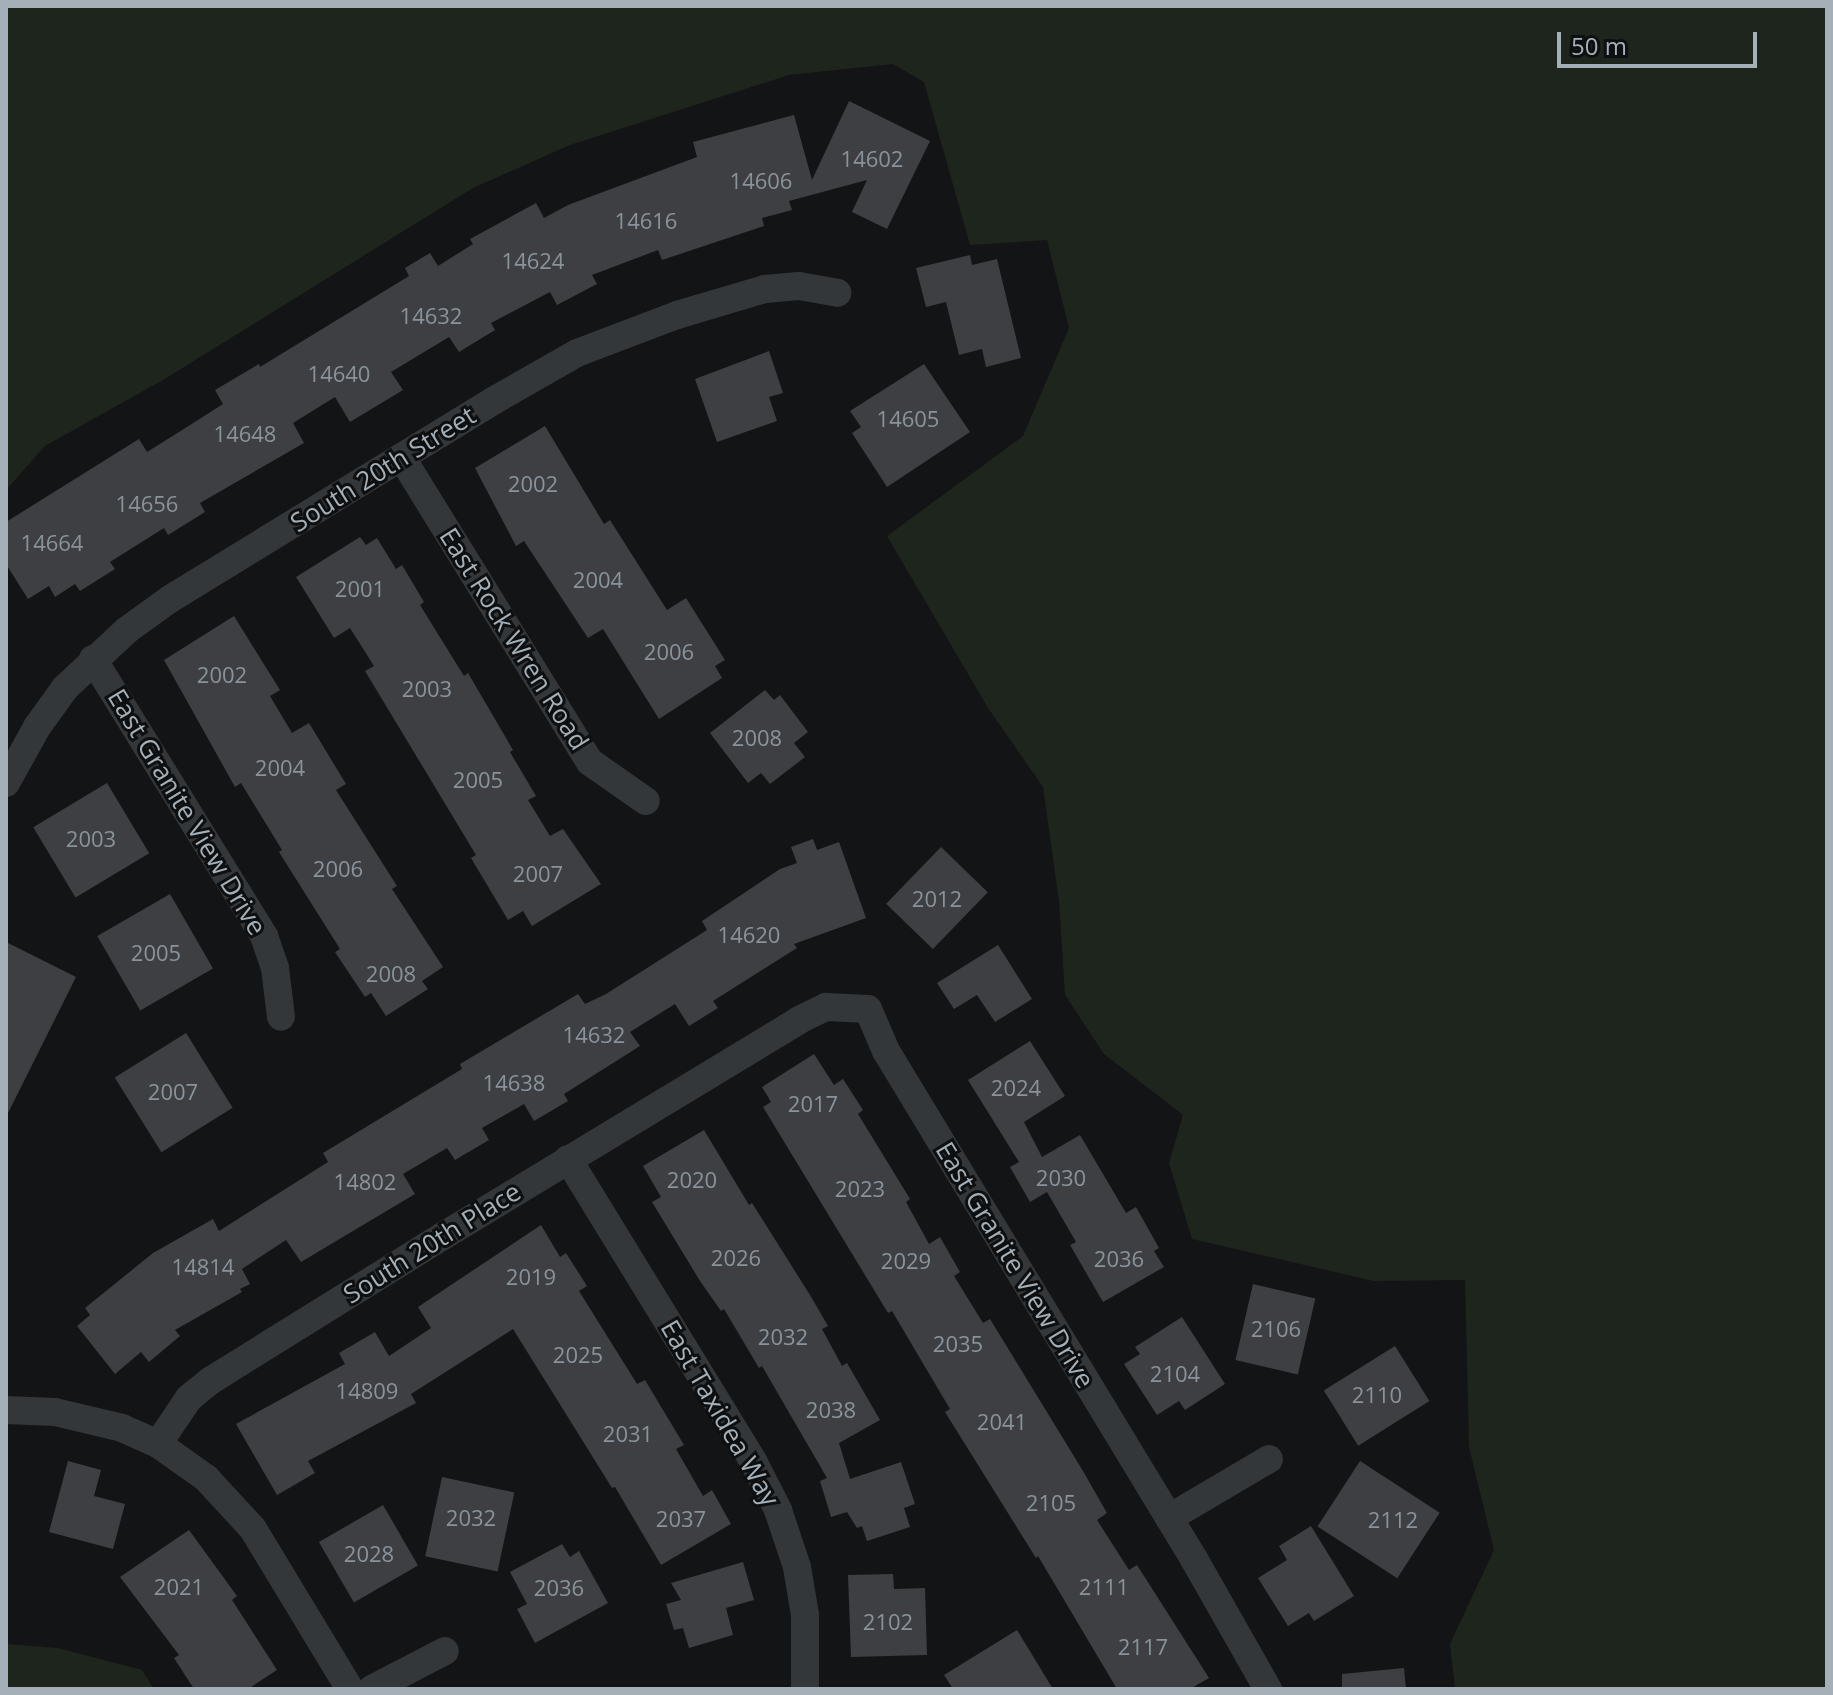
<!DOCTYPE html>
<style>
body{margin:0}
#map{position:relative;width:1833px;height:1695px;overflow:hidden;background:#131415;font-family:"Open Sans",sans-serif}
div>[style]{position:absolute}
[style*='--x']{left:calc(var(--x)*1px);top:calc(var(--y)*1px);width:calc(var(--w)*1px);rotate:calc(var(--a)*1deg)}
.green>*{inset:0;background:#1e251d}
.building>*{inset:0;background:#3d3f43;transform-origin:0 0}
.minor>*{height:28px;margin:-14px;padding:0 14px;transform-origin:14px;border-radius:14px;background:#34373a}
span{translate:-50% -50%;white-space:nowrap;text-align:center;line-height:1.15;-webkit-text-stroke:6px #0e0f10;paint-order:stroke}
.number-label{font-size:22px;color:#8a939a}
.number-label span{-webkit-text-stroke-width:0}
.street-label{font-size:26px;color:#a4afb7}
.frame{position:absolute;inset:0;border:8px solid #a4afb7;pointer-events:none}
.scale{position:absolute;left:1557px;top:32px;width:200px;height:36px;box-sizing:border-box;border:4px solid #a4afb7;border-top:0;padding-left:10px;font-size:24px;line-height:28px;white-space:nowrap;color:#a4afb7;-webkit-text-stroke:6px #0e0f10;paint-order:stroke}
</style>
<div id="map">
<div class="green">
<i style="clip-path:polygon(6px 6px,1827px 6px,1827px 1689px,1455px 1689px,1450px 1644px,1494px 1550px,1469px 1447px,1465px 1280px,1374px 1281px,1192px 1239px,1169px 1163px,1183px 1115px,1104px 1054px,1065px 995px,1059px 901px,1043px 787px,988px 708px,887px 536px,1023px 436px,1069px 328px,1047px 240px,970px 245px,924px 82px,893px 64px,789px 75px,570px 145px,473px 188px,163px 380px,45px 446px,6px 490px)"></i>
<i style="clip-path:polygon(6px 1644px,58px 1648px,142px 1670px,154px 1689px,6px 1689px)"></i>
</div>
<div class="building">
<i style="clip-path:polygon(849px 101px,930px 141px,887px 229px,852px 212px,867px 180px,789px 201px,792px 210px,762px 218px,764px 226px,662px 260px,658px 250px,592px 275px,597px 284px,557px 305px,550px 292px,491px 323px,495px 330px,459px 352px,449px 337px,391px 372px,403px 390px,350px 422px,335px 397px,293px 423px,304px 443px,200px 503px,205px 512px,168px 535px,164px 528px,110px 562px,115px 569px,80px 591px,75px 584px,55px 597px,49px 586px,28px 599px,6px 564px,6px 522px,139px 439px,147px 452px,187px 427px,223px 404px,215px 390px,259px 364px,260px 367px,409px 276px,405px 268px,430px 253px,438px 266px,473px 244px,470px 239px,536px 203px,544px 218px,568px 205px,697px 157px,693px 142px,794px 115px,812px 180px)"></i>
<i style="clip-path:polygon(970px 255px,972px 265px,997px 259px,1021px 358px,986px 367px,982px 349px,959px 355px,946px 302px,926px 307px,916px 268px)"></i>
<i style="clip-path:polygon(769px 351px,783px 393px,769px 397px,777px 421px,717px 442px,695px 379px)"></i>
<i style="clip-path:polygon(924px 364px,970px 432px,887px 487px,852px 433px,861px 427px,850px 411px)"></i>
<i style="clip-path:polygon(545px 426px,604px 524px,610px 520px,667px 610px,686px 598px,725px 660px,715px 666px,722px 678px,659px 719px,603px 629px,588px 638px,524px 541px,516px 546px,475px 468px)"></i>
<i style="clip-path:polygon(360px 537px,366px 545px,377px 538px,396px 569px,402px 565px,424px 602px,420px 605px,464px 676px,468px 673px,513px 750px,510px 752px,536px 796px,528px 800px,550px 836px,563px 829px,601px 884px,532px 926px,523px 911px,508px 920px,471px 858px,476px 855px,365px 671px,374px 666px,350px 628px,334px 638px,296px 577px)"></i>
<i style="clip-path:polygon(234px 616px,280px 690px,270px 696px,292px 733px,309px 723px,346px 784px,336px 790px,397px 886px,392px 889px,443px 967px,422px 981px,428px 989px,386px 1016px,371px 993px,365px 997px,335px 952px,340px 949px,279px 852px,282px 850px,241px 783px,235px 787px,164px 660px)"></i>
<i style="clip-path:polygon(765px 690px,774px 700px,780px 695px,808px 732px,794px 743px,805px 757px,770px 784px,761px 773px,748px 783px,710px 733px)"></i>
<i style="left:107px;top:783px;width:82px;height:86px;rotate:59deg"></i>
<i style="clip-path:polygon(813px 839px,817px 850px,839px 842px,866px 918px,794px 944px,797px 948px,713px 1001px,718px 1008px,689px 1026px,675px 1004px,630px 1032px,640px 1046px,564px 1094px,568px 1101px,534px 1121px,524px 1104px,482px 1128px,489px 1140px,455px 1160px,447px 1148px,403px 1174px,415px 1194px,301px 1262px,286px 1240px,242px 1269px,250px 1284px,240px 1289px,242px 1292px,175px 1330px,180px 1336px,149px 1362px,141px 1352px,115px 1374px,77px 1326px,90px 1315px,85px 1308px,153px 1253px,213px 1219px,219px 1231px,328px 1162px,323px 1153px,462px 1069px,460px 1064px,578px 994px,585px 1004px,606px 994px,707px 930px,702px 921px,780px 869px,797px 863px,791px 847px)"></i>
<i style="left:941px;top:847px;width:65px;height:79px;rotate:44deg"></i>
<i style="left:170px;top:894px;width:86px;height:84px;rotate:60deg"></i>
<i style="clip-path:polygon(6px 942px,76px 977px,6px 1117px)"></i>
<i style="clip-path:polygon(998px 945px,1032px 999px,995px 1022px,977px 995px,954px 1009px,937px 983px)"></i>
<i style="left:186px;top:1033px;width:88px;height:84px;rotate:58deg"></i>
<i style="clip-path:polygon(1030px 1041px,1065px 1096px,1024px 1122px,1042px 1157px,1080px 1135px,1126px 1213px,1136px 1207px,1159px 1248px,1154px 1251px,1164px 1267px,1103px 1302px,1070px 1245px,1076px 1242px,1047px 1192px,1030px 1202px,1010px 1167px,1019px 1162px,968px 1080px)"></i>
<i style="clip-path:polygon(814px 1054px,834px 1085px,843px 1079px,863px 1110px,858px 1114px,910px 1199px,906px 1202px,929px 1244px,940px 1237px,960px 1272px,954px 1276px,983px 1323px,990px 1319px,1083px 1471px,1107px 1513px,1097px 1520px,1129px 1570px,1137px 1565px,1209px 1678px,1190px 1689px,1117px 1689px,1038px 1556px,1036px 1558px,945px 1412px,950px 1409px,892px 1311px,888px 1313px,763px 1107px,771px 1102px,762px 1087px)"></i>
<i style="clip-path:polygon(704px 1130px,749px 1205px,752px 1203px,810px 1295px,828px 1326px,822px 1329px,842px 1366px,847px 1363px,880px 1420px,839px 1443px,850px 1479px,901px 1462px,915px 1504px,904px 1508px,910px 1527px,867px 1541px,862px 1526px,857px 1528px,847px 1512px,831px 1517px,820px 1481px,827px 1478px,762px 1366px,759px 1368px,724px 1309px,721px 1311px,700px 1281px,652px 1202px,661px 1197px,643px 1166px)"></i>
<i style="clip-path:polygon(541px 1225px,560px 1257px,566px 1253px,587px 1286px,579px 1291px,637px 1384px,645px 1380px,684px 1445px,676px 1449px,703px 1496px,712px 1490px,731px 1524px,661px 1565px,615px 1487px,612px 1488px,513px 1329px,411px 1394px,416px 1403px,308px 1461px,315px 1473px,277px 1495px,236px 1424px,345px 1364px,339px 1353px,375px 1332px,389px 1356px,431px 1328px,418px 1307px)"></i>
<i style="left:1253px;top:1284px;width:64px;height:78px;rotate:13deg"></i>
<i style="clip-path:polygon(1182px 1317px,1225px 1384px,1185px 1410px,1179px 1401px,1157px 1415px,1124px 1364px,1140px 1354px,1135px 1347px)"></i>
<i style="left:1395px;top:1346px;width:65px;height:84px;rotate:58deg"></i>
<i style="clip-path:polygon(68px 1461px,101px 1470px,94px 1496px,125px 1504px,113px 1549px,49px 1532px)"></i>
<i style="left:1360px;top:1461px;width:95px;height:78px;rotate:33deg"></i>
<i style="left:442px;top:1477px;width:74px;height:81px;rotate:12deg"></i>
<i style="left:383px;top:1505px;width:70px;height:74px;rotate:60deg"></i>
<i style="clip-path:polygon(1311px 1526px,1354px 1596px,1314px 1621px,1309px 1613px,1288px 1626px,1258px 1578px,1287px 1560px,1279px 1546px)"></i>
<i style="clip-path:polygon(189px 1530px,237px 1596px,232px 1600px,277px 1670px,248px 1689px,194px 1689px,174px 1658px,179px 1655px,120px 1577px)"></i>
<i style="clip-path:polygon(562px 1544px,570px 1557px,579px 1551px,608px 1603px,535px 1643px,517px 1609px,527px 1604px,510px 1572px)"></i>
<i style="clip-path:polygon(743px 1562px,754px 1600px,726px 1608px,733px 1635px,689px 1648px,683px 1628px,674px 1630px,666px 1604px,681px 1600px,671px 1583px)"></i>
<i style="clip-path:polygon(893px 1574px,894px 1589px,925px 1588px,927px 1655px,851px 1657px,848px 1575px)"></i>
<i style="clip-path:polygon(1017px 1630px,1053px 1689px,953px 1689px,944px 1675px)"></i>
<i style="clip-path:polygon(1404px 1668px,1406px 1689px,1342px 1689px,1342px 1674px)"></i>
</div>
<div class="minor">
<i style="--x:402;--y:458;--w:357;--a:58.3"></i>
<i style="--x:590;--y:762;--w:68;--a:34.9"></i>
<i style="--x:93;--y:659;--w:326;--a:58.3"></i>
<i style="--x:264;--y:936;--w:34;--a:71"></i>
<i style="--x:275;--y:968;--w:49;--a:83"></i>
<i style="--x:6;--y:783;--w:64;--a:-61"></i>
<i style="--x:37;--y:727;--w:48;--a:-54.3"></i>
<i style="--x:65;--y:688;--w:85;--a:-43.1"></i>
<i style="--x:127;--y:630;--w:53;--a:-35.8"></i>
<i style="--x:170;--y:599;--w:379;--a:-31.5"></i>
<i style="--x:493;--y:401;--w:97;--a:-29.7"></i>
<i style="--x:577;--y:353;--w:107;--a:-20.8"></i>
<i style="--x:677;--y:315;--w:92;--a:-16.5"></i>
<i style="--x:765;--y:289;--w:34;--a:-5"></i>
<i style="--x:799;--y:286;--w:39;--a:10"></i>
<i style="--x:568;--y:1159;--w:356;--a:58.5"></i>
<i style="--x:754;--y:1463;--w:53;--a:62.9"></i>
<i style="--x:778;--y:1510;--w:60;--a:71.6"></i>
<i style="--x:797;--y:1567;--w:49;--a:80.5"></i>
<i style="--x:805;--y:1615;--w:74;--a:90"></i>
<i style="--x:6;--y:1410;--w:49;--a:2.3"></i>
<i style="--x:55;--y:1412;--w:69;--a:13.4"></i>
<i style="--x:122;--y:1428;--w:39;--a:24"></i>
<i style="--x:158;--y:1444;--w:59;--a:35.3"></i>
<i style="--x:206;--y:1478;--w:69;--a:47.3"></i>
<i style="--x:253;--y:1529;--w:187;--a:58.8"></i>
<i style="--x:158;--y:1444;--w:55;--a:-56"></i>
<i style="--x:189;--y:1398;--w:27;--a:-39"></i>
<i style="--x:210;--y:1381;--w:274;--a:-31.9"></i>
<i style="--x:443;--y:1236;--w:416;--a:-31.2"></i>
<i style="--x:799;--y:1020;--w:30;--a:-26"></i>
<i style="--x:826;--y:1007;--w:42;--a:2.7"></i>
<i style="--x:868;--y:1009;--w:46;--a:66.8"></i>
<i style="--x:886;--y:1051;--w:594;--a:58.77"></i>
<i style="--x:1194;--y:1559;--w:150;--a:60.4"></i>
<i style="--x:1169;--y:1518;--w:116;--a:-30.5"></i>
<i style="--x:372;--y:1689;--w:82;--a:-27.5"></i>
</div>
<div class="number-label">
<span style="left:872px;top:159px">14602</span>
<span style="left:761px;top:181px">14606</span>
<span style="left:646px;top:221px">14616</span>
<span style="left:533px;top:261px">14624</span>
<span style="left:431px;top:316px">14632</span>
<span style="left:339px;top:374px">14640</span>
<span style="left:908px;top:419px">14605</span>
<span style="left:245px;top:434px">14648</span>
<span style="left:533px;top:484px">2002</span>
<span style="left:147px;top:504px">14656</span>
<span style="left:52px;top:543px">14664</span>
<span style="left:598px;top:580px">2004</span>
<span style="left:360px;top:589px">2001</span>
<span style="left:669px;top:652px">2006</span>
<span style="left:222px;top:675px">2002</span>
<span style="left:427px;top:689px">2003</span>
<span style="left:757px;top:738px">2008</span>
<span style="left:280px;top:768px">2004</span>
<span style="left:478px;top:780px">2005</span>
<span style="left:91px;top:839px">2003</span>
<span style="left:338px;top:869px">2006</span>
<span style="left:538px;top:874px">2007</span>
<span style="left:937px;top:899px">2012</span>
<span style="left:749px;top:935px">14620</span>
<span style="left:156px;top:953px">2005</span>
<span style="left:391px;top:974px">2008</span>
<span style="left:594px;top:1035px">14632</span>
<span style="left:514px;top:1083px">14638</span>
<span style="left:1016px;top:1088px">2024</span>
<span style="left:173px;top:1092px">2007</span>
<span style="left:813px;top:1104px">2017</span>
<span style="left:1061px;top:1178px">2030</span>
<span style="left:692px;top:1180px">2020</span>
<span style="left:365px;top:1182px">14802</span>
<span style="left:860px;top:1189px">2023</span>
<span style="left:736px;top:1258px">2026</span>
<span style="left:1119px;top:1259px">2036</span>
<span style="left:906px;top:1261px">2029</span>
<span style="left:203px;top:1267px">14814</span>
<span style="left:531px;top:1277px">2019</span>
<span style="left:1276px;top:1329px">2106</span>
<span style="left:783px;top:1337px">2032</span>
<span style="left:958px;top:1344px">2035</span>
<span style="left:578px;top:1355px">2025</span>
<span style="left:1175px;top:1374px">2104</span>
<span style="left:367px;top:1391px">14809</span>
<span style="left:1377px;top:1395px">2110</span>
<span style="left:831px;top:1410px">2038</span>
<span style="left:1002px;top:1422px">2041</span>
<span style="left:628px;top:1434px">2031</span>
<span style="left:1051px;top:1503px">2105</span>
<span style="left:471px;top:1518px">2032</span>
<span style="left:681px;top:1519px">2037</span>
<span style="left:1393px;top:1520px">2112</span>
<span style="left:369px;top:1554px">2028</span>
<span style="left:179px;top:1587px">2021</span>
<span style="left:1104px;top:1587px">2111</span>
<span style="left:559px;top:1588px">2036</span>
<span style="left:888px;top:1622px">2102</span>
<span style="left:1143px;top:1647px">2117</span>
</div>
<div class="street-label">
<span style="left:383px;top:469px;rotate:-32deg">South 20th Street</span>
<span style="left:514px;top:639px;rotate:58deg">East Rock Wren Road</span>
<span style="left:187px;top:812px;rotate:59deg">East Granite View Drive</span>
<span style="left:432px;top:1243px;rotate:-32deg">South 20th Place</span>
<span style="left:1015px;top:1265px;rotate:59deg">East Granite View Drive</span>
<span style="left:720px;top:1413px;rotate:60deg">East Taxidea Way</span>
</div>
<div class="frame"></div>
<div class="scale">50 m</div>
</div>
